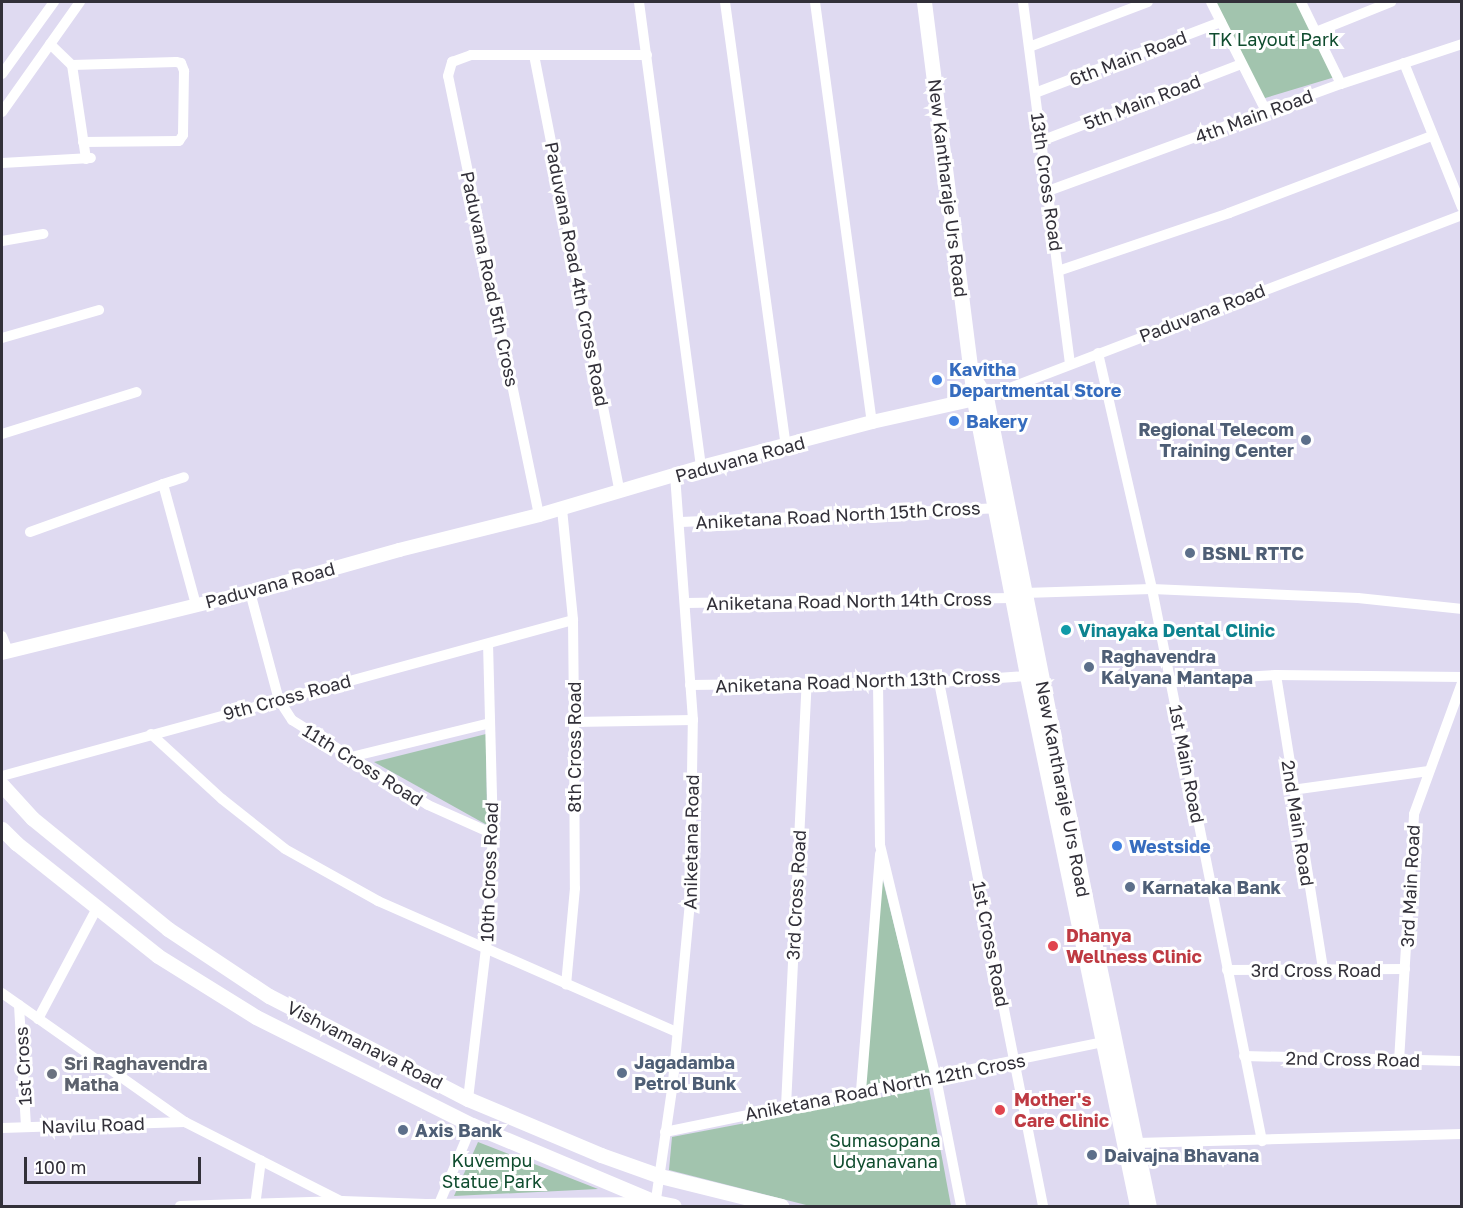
<!DOCTYPE html>
<style>
body{margin:0}
#map{position:relative;width:1463px;height:1208px;overflow:hidden;background:#dfdaf1;font-family:"Golos Text",sans-serif}
div>[style]{position:absolute}
[style*='--x']{left:calc(var(--x)*1px);top:calc(var(--y)*1px);width:calc(var(--w)*1px);rotate:calc(var(--a)*1deg)}
.green>*{inset:0;background:#a2c4ae}
.minor>*{height:10px;margin:-5px;padding:0 5px;transform-origin:5px;border-radius:5px;background:#fff}
.tertiary>*{height:14px;margin:-7px;padding:0 7px;transform-origin:7px;border-radius:7px;background:#fff}
.secondary>*{height:15px;margin:-7.5px;padding:0 7.5px;transform-origin:7.5px;border-radius:7.5px;background:#fff}
.dots>*{width:16px;height:16px;translate:-50% -50%;box-sizing:border-box;border:3px solid #fff;border-radius:50%}
span{translate:-50% -50%;white-space:nowrap;text-align:center;line-height:1.15;-webkit-text-stroke:6px #fff;paint-order:stroke}
.park-label{font-size:18px;color:#0f4c2e}
.street-label{font-size:18px;color:#323039}
.shop-label{font-size:18px;color:#366cbe;font-weight:700}
.left{translate:0 -50%;text-align:left}
.service-label{font-size:18px;color:#4e5e75;font-weight:700}
.right{translate:-100% -50%;text-align:right}
.culture-label{font-size:18px;color:#0d838f;font-weight:700}
.health-label{font-size:18px;color:#be3a42;font-weight:700}
.worship-label{font-size:18px;color:#5b616d;font-weight:700}
.frame{position:absolute;inset:0;border:3px solid #323039;pointer-events:none}
.scale{position:absolute;left:24px;top:1157px;width:177px;height:27px;box-sizing:border-box;border:3px solid #323039;border-top:0;padding-left:8px;font-size:18px;line-height:21px;white-space:nowrap;color:#323039;-webkit-text-stroke:4px #fff;paint-order:stroke}
</style>
<div id="map">
<div class="green">
<i style="clip-path:polygon(1213px 2px,1298px 2px,1335px 77px,1262px 99px)"></i>
<i style="clip-path:polygon(486px 734px,487px 825px,374px 762px)"></i>
<i style="clip-path:polygon(882px 877px,931px 1073px,865px 1086px)"></i>
<i style="clip-path:polygon(929px 1088px,951px 1206px,810px 1206px,669px 1170px,672px 1137px)"></i>
<i style="clip-path:polygon(478px 1142px,598px 1189px,454px 1196px)"></i>
</div>
<div class="minor">
<i style="--x:639;--y:2;--w:469;--a:82.4"></i>
<i style="--x:725;--y:2;--w:448;--a:82.2"></i>
<i style="--x:815;--y:2;--w:424;--a:82.3"></i>
<i style="--x:1023;--y:2;--w:364;--a:82.6"></i>
<i style="--x:1211;--y:2;--w:122;--a:63.2"></i>
<i style="--x:1301;--y:2;--w:91;--a:64"></i>
<i style="--x:1316;--y:32;--w:81;--a:-21.8"></i>
<i style="--x:50;--y:44;--w:30;--a:44"></i>
<i style="--x:72;--y:65;--w:95;--a:81.5"></i>
<i style="--x:1029;--y:47;--w:127;--a:-20.7"></i>
<i style="--x:534;--y:55;--w:445;--a:78.9"></i>
<i style="--x:1404;--y:63;--w:155;--a:68.1"></i>
<i style="--x:72;--y:65;--w:104;--a:-1.7"></i>
<i style="--x:176;--y:62;--w:5;--a:11"></i>
<i style="--x:181;--y:63;--w:9;--a:69"></i>
<i style="--x:184;--y:71;--w:64;--a:90.9"></i>
<i style="--x:183;--y:135;--w:7;--a:124"></i>
<i style="--x:179;--y:141;--w:96;--a:179.4"></i>
<i style="--x:2;--y:74;--w:89;--a:-54.2"></i>
<i style="--x:1035;--y:93;--w:199;--a:-20.9"></i>
<i style="--x:2;--y:112;--w:135;--a:-54.7"></i>
<i style="--x:1041;--y:141;--w:215;--a:-21"></i>
<i style="--x:2;--y:163;--w:89;--a:-3.2"></i>
<i style="--x:1048;--y:191;--w:312;--a:-20.1"></i>
<i style="--x:1341;--y:84;--w:127;--a:-18.3"></i>
<i style="--x:2;--y:241;--w:42;--a:-9.7"></i>
<i style="--x:1058;--y:271;--w:181;--a:-18.7"></i>
<i style="--x:1229;--y:213;--w:217;--a:-20.8"></i>
<i style="--x:2;--y:338;--w:101;--a:-16.1"></i>
<i style="--x:1098;--y:353;--w:242;--a:77.1"></i>
<i style="--x:1152;--y:589;--w:563;--a:78.73"></i>
<i style="--x:986;--y:397;--w:510;--a:-20.92"></i>
<i style="--x:2;--y:434;--w:141;--a:-17.3"></i>
<i style="--x:163;--y:484;--w:22;--a:-18"></i>
<i style="--x:562;--y:509;--w:112;--a:84.3"></i>
<i style="--x:573;--y:620;--w:102;--a:89.4"></i>
<i style="--x:574;--y:722;--w:166;--a:89.7"></i>
<i style="--x:575;--y:888;--w:97;--a:95.3"></i>
<i style="--x:539;--y:515;--w:448;--a:-101.7"></i>
<i style="--x:448;--y:76;--w:15;--a:-74"></i>
<i style="--x:452;--y:62;--w:20;--a:-20"></i>
<i style="--x:471;--y:55;--w:176;--a:0"></i>
<i style="--x:681;--y:522;--w:315;--a:-2.5"></i>
<i style="--x:30;--y:532;--w:141;--a:-19.8"></i>
<i style="--x:163;--y:484;--w:125;--a:74.7"></i>
<i style="--x:250;--y:592;--w:112;--a:75"></i>
<i style="--x:279;--y:700;--w:24;--a:57"></i>
<i style="--x:292;--y:720;--w:160;--a:32"></i>
<i style="--x:428;--y:805;--w:71;--a:24"></i>
<i style="--x:686;--y:603;--w:326;--a:-0.9"></i>
<i style="--x:1012;--y:598;--w:13;--a:-23"></i>
<i style="--x:1024;--y:593;--w:128;--a:-1.8"></i>
<i style="--x:1152;--y:589;--w:206;--a:2.5"></i>
<i style="--x:1358;--y:598;--w:105;--a:6"></i>
<i style="--x:2;--y:636;--w:16;--a:68"></i>
<i style="--x:1276;--y:675;--w:299;--a:80.9"></i>
<i style="--x:1171;--y:681;--w:105;--a:-3.3"></i>
<i style="--x:1276;--y:675;--w:186;--a:0.6"></i>
<i style="--x:878;--y:682;--w:163;--a:89.3"></i>
<i style="--x:880;--y:845;--w:240;--a:76.5"></i>
<i style="--x:936;--y:1078;--w:130;--a:78.9"></i>
<i style="--x:939;--y:682;--w:534;--a:78.77"></i>
<i style="--x:690;--y:685;--w:249;--a:-0.7"></i>
<i style="--x:939;--y:682;--w:88;--a:-3.9"></i>
<i style="--x:574;--y:722;--w:119;--a:-1"></i>
<i style="--x:151;--y:734;--w:96;--a:42.5"></i>
<i style="--x:222;--y:799;--w:80;--a:38.4"></i>
<i style="--x:285;--y:849;--w:107;--a:29.2"></i>
<i style="--x:378;--y:901;--w:326;--a:23.7"></i>
<i style="--x:351;--y:757;--w:143;--a:-13.7"></i>
<i style="--x:2;--y:776;--w:592;--a:-15.28"></i>
<i style="--x:1292;--y:790;--w:138;--a:-7.9"></i>
<i style="--x:1227;--y:970;--w:178;--a:-0.3"></i>
<i style="--x:2;--y:993;--w:224;--a:35.2"></i>
<i style="--x:185;--y:1122;--w:175;--a:26.9"></i>
<i style="--x:19;--y:1005;--w:122;--a:86.7"></i>
<i style="--x:38;--y:1019;--w:126;--a:-62"></i>
<i style="--x:1244;--y:1056;--w:218;--a:1.3"></i>
<i style="--x:1399;--y:1061;--w:247;--a:-86.5"></i>
<i style="--x:1414;--y:814;--w:140;--a:-69.9"></i>
<i style="--x:861;--y:1091;--w:238;--a:-85.4"></i>
<i style="--x:468;--y:1099;--w:151;--a:-83.2"></i>
<i style="--x:486;--y:949;--w:115;--a:-86.5"></i>
<i style="--x:493;--y:834;--w:190;--a:-91.5"></i>
<i style="--x:786;--y:1106;--w:423;--a:-87.2"></i>
<i style="--x:2;--y:1128;--w:183;--a:-1.9"></i>
<i style="--x:665;--y:1132;--w:448;--a:-11.6"></i>
<i style="--x:1137;--y:1143;--w:325;--a:-1.6"></i>
<i style="--x:439;--y:1204;--w:86;--a:-67.3"></i>
<i style="--x:180;--y:1206;--w:162;--a:-1.8"></i>
<i style="--x:342;--y:1201;--w:84;--a:2"></i>
<i style="--x:426;--y:1204;--w:224;--a:-0.5"></i>
<i style="--x:255;--y:1206;--w:46;--a:-82.6"></i>
<i style="--x:655;--y:1206;--w:125;--a:-81.7"></i>
<i style="--x:673;--y:1082;--w:181;--a:-84.6"></i>
<i style="--x:690;--y:902;--w:182;--a:-89.1"></i>
<i style="--x:693;--y:720;--w:245;--a:-94.2"></i>
</div>
<div class="tertiary">
<i style="--x:2;--y:653;--w:255;--a:-13.8"></i>
<i style="--x:250;--y:592;--w:155;--a:-15.7"></i>
<i style="--x:399;--y:550;--w:144;--a:-14"></i>
<i style="--x:539;--y:515;--w:169;--a:-16.5"></i>
<i style="--x:701;--y:467;--w:177;--a:-14.7"></i>
<i style="--x:872;--y:422;--w:115;--a:-12.6"></i>
</div>
<div class="secondary">
<i style="--x:924;--y:2;--w:401;--a:82.8"></i>
<i style="--x:974;--y:400;--w:281;--a:79.1"></i>
<i style="--x:1027;--y:676;--w:541;--a:78.27"></i>
<i style="--x:973;--y:377;--w:24;--a:57"></i>
<i style="--x:986;--y:397;--w:540;--a:78.79"></i>
<i style="--x:1091;--y:927;--w:285;--a:78.3"></i>
<i style="--x:2;--y:785;--w:45;--a:47.7"></i>
<i style="--x:32;--y:818;--w:176;--a:39.2"></i>
<i style="--x:168;--y:929;--w:121;--a:33.6"></i>
<i style="--x:269;--y:996;--w:224;--a:27.4"></i>
<i style="--x:468;--y:1099;--w:144;--a:22.8"></i>
<i style="--x:601;--y:1155;--w:63;--a:19.6"></i>
<i style="--x:660;--y:1176;--w:125;--a:13.9"></i>
<i style="--x:2;--y:829;--w:20;--a:45"></i>
<i style="--x:16;--y:843;--w:181;--a:38.5"></i>
<i style="--x:158;--y:956;--w:115;--a:31.9"></i>
<i style="--x:256;--y:1017;--w:241;--a:26.6"></i>
<i style="--x:472;--y:1125;--w:199;--a:22.8"></i>
<i style="--x:655;--y:1202;--w:19;--a:12"></i>
</div>
<div class="dots">
<i style="left:937px;top:380px;background:#3f7fe0"></i>
<i style="left:954px;top:421px;background:#3f7fe0"></i>
<i style="left:1306px;top:440px;background:#5c6f8a"></i>
<i style="left:1190px;top:553px;background:#5c6f8a"></i>
<i style="left:1066px;top:630px;background:#0f9aa8"></i>
<i style="left:1089px;top:667px;background:#5c6f8a"></i>
<i style="left:1117px;top:846px;background:#3f7fe0"></i>
<i style="left:1130px;top:887px;background:#5c6f8a"></i>
<i style="left:1053px;top:946px;background:#e0444e"></i>
<i style="left:622px;top:1073px;background:#5c6f8a"></i>
<i style="left:52px;top:1074px;background:#6b7280"></i>
<i style="left:1000px;top:1110px;background:#e0444e"></i>
<i style="left:403px;top:1130px;background:#5c6f8a"></i>
<i style="left:1092px;top:1155px;background:#5c6f8a"></i>
</div>
<div class="park-label">
<span style="left:1274px;top:39px">TK Layout Park</span>
<span style="left:885px;top:1151px">Sumasopana<br>Udyanavana</span>
<span style="left:492px;top:1171px">Kuvempu<br>Statue Park</span>
</div>
<div class="street-label">
<span style="left:1128px;top:58px;rotate:-21deg">6th Main Road</span>
<span style="left:1142px;top:102px;rotate:-21deg">5th Main Road</span>
<span style="left:1254px;top:116px;rotate:-20deg">4th Main Road</span>
<span style="left:1047px;top:182px;rotate:82deg">13th Cross Road</span>
<span style="left:948px;top:188px;rotate:83deg">New Kantharaje Urs Road</span>
<span style="left:577px;top:274px;rotate:79deg">Paduvana Road 4th Cross Road</span>
<span style="left:490px;top:279px;rotate:78deg">Paduvana Road 5th Cross</span>
<span style="left:1202px;top:313px;rotate:-21deg">Paduvana Road</span>
<span style="left:740px;top:459px;rotate:-15deg">Paduvana Road</span>
<span style="left:838px;top:515px;rotate:-3deg">Aniketana Road North 15th Cross</span>
<span style="left:270px;top:585px;rotate:-15deg">Paduvana Road</span>
<span style="left:849px;top:601px;rotate:-1deg">Aniketana Road North 14th Cross</span>
<span style="left:858px;top:681px;rotate:-2deg">Aniketana Road North 13th Cross</span>
<span style="left:287px;top:697px;rotate:-15deg">9th Cross Road</span>
<span style="left:574px;top:747px;rotate:-90deg">8th Cross Road</span>
<span style="left:1187px;top:764px;rotate:79deg">1st Main Road</span>
<span style="left:363px;top:765px;rotate:32deg">11th Cross Road</span>
<span style="left:1063px;top:789px;rotate:79deg">New Kantharaje Urs Road</span>
<span style="left:1298px;top:823px;rotate:81deg">2nd Main Road</span>
<span style="left:691px;top:842px;rotate:-89deg">Aniketana Road</span>
<span style="left:489px;top:872px;rotate:-88deg">10th Cross Road</span>
<span style="left:1410px;top:886px;rotate:-87deg">3rd Main Road</span>
<span style="left:796px;top:895px;rotate:-87deg">3rd Cross Road</span>
<span style="left:991px;top:944px;rotate:79deg">1st Cross Road</span>
<span style="left:1316px;top:970px">3rd Cross Road</span>
<span style="left:365px;top:1045px;rotate:27deg">Vishvamanava Road</span>
<span style="left:1353px;top:1059px;rotate:1deg">2nd Cross Road</span>
<span style="left:23px;top:1066px;rotate:-93deg">1st Cross</span>
<span style="left:885px;top:1087px;rotate:-11deg">Aniketana Road North 12th Cross</span>
<span style="left:93px;top:1125px;rotate:-2deg">Navilu Road</span>
</div>
<div class="shop-label">
<span class="left" style="left:949px;top:380px">Kavitha<br>Departmental Store</span>
<span class="left" style="left:966px;top:421px">Bakery</span>
<span class="left" style="left:1129px;top:846px">Westside</span>
</div>
<div class="service-label">
<span class="right" style="left:1294px;top:440px">Regional Telecom<br>Training Center</span>
<span class="left" style="left:1202px;top:553px">BSNL RTTC</span>
<span class="left" style="left:1101px;top:667px">Raghavendra<br>Kalyana Mantapa</span>
<span class="left" style="left:1142px;top:887px">Karnataka Bank</span>
<span class="left" style="left:634px;top:1073px">Jagadamba<br>Petrol Bunk</span>
<span class="left" style="left:415px;top:1130px">Axis Bank</span>
<span class="left" style="left:1104px;top:1155px">Daivajna Bhavana</span>
</div>
<div class="culture-label">
<span class="left" style="left:1078px;top:630px">Vinayaka Dental Clinic</span>
</div>
<div class="health-label">
<span class="left" style="left:1066px;top:946px">Dhanya<br>Wellness Clinic</span>
<span class="left" style="left:1014px;top:1110px">Mother's<br>Care Clinic</span>
</div>
<div class="worship-label">
<span class="left" style="left:64px;top:1074px">Sri Raghavendra<br>Matha</span>
</div>
<div class="frame"></div>
<div class="scale">100 m</div>
</div>
